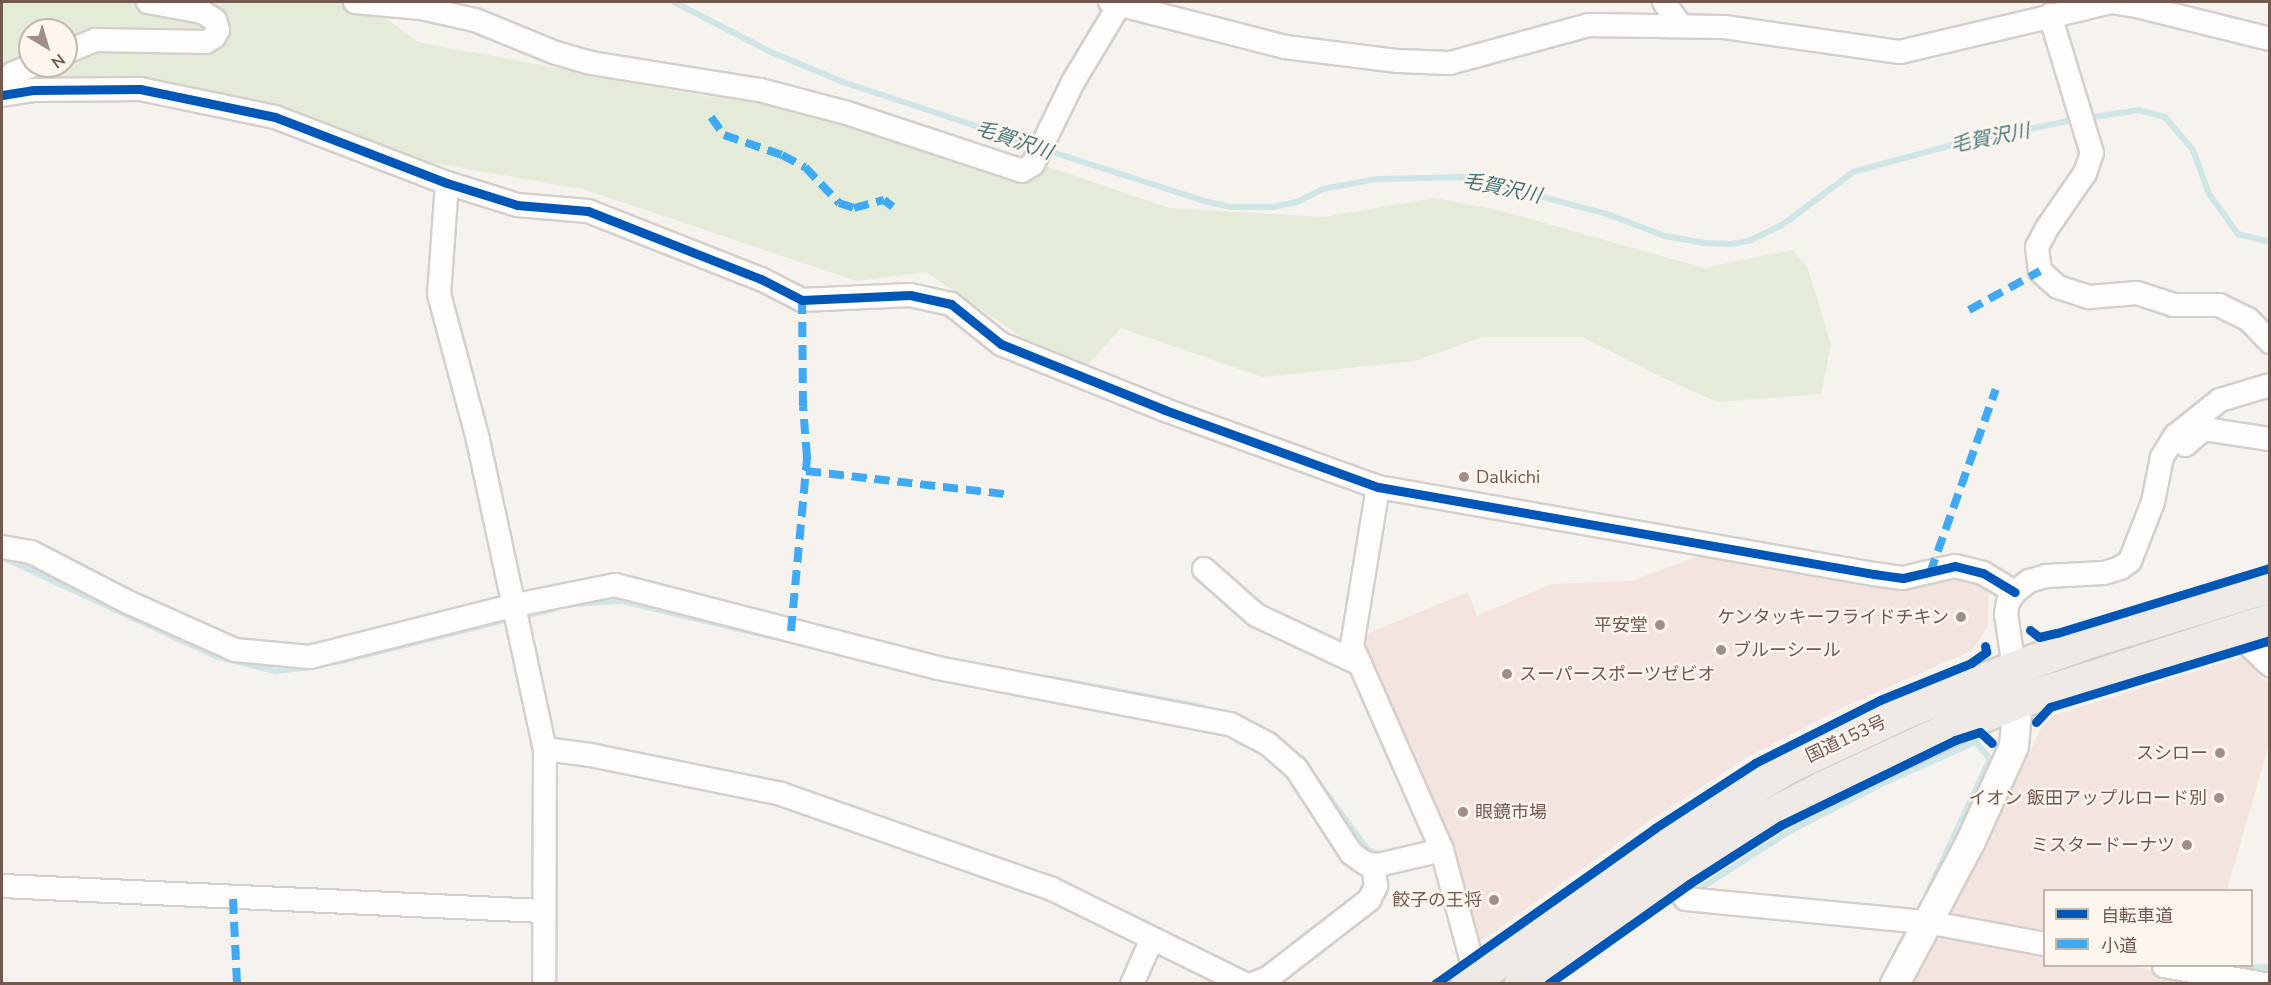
<!DOCTYPE html>
<meta charset="utf-8">
<style>
body{margin:0}
#map{position:relative;width:2271px;height:985px;overflow:hidden;background:#f6f2ed;font-family:"Nunito Sans","Noto Sans JP",sans-serif}
div>[style]{position:absolute}
[style*='--x']{left:calc(var(--x)*1px);top:calc(var(--y)*1px);width:calc(var(--w)*1px);rotate:calc(var(--a)*1deg)}
.commercial>*{inset:0;background:#f3e4df}
.green>*{inset:0;background:#e5ebd9}
.stream>*{height:6px;margin:-3px;padding:0 3px;transform-origin:3px;border-radius:3px;background:#d0e5e5}
.roads{filter:drop-shadow(2px 0 #d5cfcb) drop-shadow(-2px 0 #d5cfcb) drop-shadow(0 2px #d5cfcb) drop-shadow(0 -2px #d5cfcb)}
.minor>*{height:22px;margin:-11px;padding:0 11px;transform-origin:11px;border-radius:11px;background:#fefdfc}
.tertiary>*{height:28px;margin:-14px;padding:0 14px;transform-origin:14px;border-radius:14px;background:#fefdfc}
.trunk>*{height:33px;margin:-16.5px;padding:0 16.5px;transform-origin:16.5px;border-radius:16.5px;background:#f0eae6}
.quiet>*{height:8px;margin-top:-4px;transform-origin:0;background:repeating-linear-gradient(90deg,#3fa9f5 0 15px,transparent 0 23px)}
.cycleway>*{height:9px;margin:-4.5px;padding:0 4.5px;transform-origin:4.5px;border-radius:4.5px;background:#0057b8}
.dots>*{width:16px;height:16px;translate:-50% -50%;box-sizing:border-box;border:3px solid #fdf6ee;border-radius:50%}
span{translate:-50% -50%;white-space:nowrap;text-align:center;line-height:1.15;-webkit-text-stroke:4.5px #fdf6ee;paint-order:stroke}
.poi-label{font-size:18px;color:#71594f}
.left{translate:0 -50%;text-align:left}
.right{translate:-100% -50%;text-align:right}
.street-label{font-size:18px;color:#71594f}
.water-label{font-size:20px;color:#48777b;font-style:italic}
.frame{position:absolute;inset:0;border:3px solid #71594f;pointer-events:none}
.legend{position:absolute;left:2043px;top:889px;width:210px;height:78px;box-sizing:border-box;background:#fdf6ee;border:2px solid #c5b7ae;margin:0;padding:8px 10px;list-style:none;font-size:18px;color:#71594f}
.legend li{display:flex;align-items:center;gap:12px;height:30px}
.legend b{width:30px;border:2px solid #c5b7ae}
.north{position:absolute;left:18px;top:18px;width:60px;height:60px;box-sizing:border-box;background:#fdf6ee;border:2px solid #c5b7ae;border-radius:50%;rotate:142deg;font-size:16px;font-weight:700;line-height:24px;text-align:center;color:#71594f}
.north::after{content:'';display:block;margin:auto;width:21px;height:27px;background:#a08f86;clip-path:polygon(50% 0,100% 100%,50% 72%,0 100%)}
</style>
<div id="map">
<div class="commercial">
<i style="clip-path:polygon(1708px 553px,1952px 575px,1982px 583px,1989px 593px,1988px 626px,1973px 650px,1843px 707px,1746px 758px,1643px 825px,1481px 941px,1474px 938px,1361px 649px,1369px 633px,1468px 592px,1477px 616px,1552px 584px,1631px 581px)"></i>
<i style="clip-path:polygon(2248px 655px,2257px 666px,2259px 676px,2268px 682px,2269px 680px,2269px 744px,2227px 890px,2044px 890px,2044px 933px,1950px 916px,1997px 824px,2040px 730px,2051px 716px)"></i>
<i style="clip-path:polygon(1939px 935px,2044px 950px,2044px 966px,2129px 966px,2228px 983px,1913px 984px)"></i>
</div>
<div class="green">
<i style="clip-path:polygon(evenodd,2px 2px,364px 2px,418px 42px,705px 96px,877px 109px,1170px 208px,1324px 217px,1434px 198px,1498px 210px,1704px 268px,1793px 250px,1808px 269px,1831px 345px,1821px 394px,1717px 402px,1655px 374px,1583px 337px,1482px 337px,1415px 361px,1262px 377px,1121px 328px,1078px 375px,926px 272px,857px 281px,583px 189px,433px 163px,225px 95px,182px 87px,66px 77px,33px 90px,2px 81px,2px 2px,30px 30px,66px 30px,66px 66px,30px 66px,30px 30px)"></i>
</div>
<div class="stream">
<i style="--x:674;--y:2;--w:109;--a:27.3"></i>
<i style="--x:771;--y:52;--w:78;--a:22.6"></i>
<i style="--x:843;--y:82;--w:203;--a:18.3"></i>
<i style="--x:2087;--y:118;--w:53;--a:-8.7"></i>
<i style="--x:2139;--y:110;--w:27;--a:15"></i>
<i style="--x:2165;--y:117;--w:43;--a:49.7"></i>
<i style="--x:2193;--y:150;--w:47;--a:70"></i>
<i style="--x:2209;--y:194;--w:49;--a:54.1"></i>
<i style="--x:2238;--y:234;--w:33;--a:14"></i>
<i style="--x:1046;--y:150;--w:167;--a:17.8"></i>
<i style="--x:1205;--y:201;--w:28;--a:13"></i>
<i style="--x:1232;--y:207;--w:41;--a:0"></i>
<i style="--x:1273;--y:207;--w:25;--a:-12"></i>
<i style="--x:1297;--y:202;--w:29;--a:-27"></i>
<i style="--x:1323;--y:189;--w:55;--a:-10.5"></i>
<i style="--x:1377;--y:179;--w:91;--a:-1.3"></i>
<i style="--x:1468;--y:177;--w:144;--a:14.9"></i>
<i style="--x:1607;--y:214;--w:62;--a:20.8"></i>
<i style="--x:1665;--y:236;--w:39;--a:10"></i>
<i style="--x:1703;--y:243;--w:28;--a:2"></i>
<i style="--x:1731;--y:244;--w:20;--a:-11"></i>
<i style="--x:1751;--y:240;--w:34;--a:-26"></i>
<i style="--x:1782;--y:225;--w:89;--a:-36.7"></i>
<i style="--x:1853;--y:172;--w:103;--a:-15.3"></i>
<i style="--x:1952;--y:145;--w:128;--a:-11.7"></i>
<i style="--x:4;--y:558;--w:233;--a:24.9"></i>
<i style="--x:215;--y:656;--w:62;--a:14"></i>
<i style="--x:275;--y:671;--w:37;--a:-6"></i>
<i style="--x:572;--y:604;--w:50;--a:-3.4"></i>
<i style="--x:622;--y:601;--w:155;--a:13.4"></i>
<i style="--x:525;--y:616;--w:29;--a:-14"></i>
<i style="--x:337;--y:662;--w:173;--a:-14"></i>
<i style="--x:1053;--y:679;--w:152;--a:10.6"></i>
<i style="--x:1272;--y:735;--w:35;--a:39"></i>
<i style="--x:1318;--y:782;--w:83;--a:53.8"></i>
<i style="--x:1367;--y:849;--w:11;--a:27"></i>
<i style="--x:1704;--y:886;--w:102;--a:-32.6"></i>
<i style="--x:1790;--y:831;--w:102;--a:-27.3"></i>
<i style="--x:1881;--y:784;--w:104;--a:-23.9"></i>
<i style="--x:1976;--y:742;--w:22;--a:51"></i>
<i style="--x:1990;--y:759;--w:149;--a:115"></i>
<i style="--x:2231;--y:968;--w:39;--a:-1"></i>
</div>
<div class="roads">
<div class="minor">
<i style="--x:355;--y:2;--w:66;--a:5.2"></i>
<i style="--x:421;--y:8;--w:55;--a:12.5"></i>
<i style="--x:475;--y:20;--w:87;--a:22.2"></i>
<i style="--x:556;--y:53;--w:36;--a:16"></i>
<i style="--x:591;--y:63;--w:171;--a:9.1"></i>
<i style="--x:760;--y:90;--w:90;--a:14.8"></i>
<i style="--x:847;--y:113;--w:184;--a:18.3"></i>
<i style="--x:1022;--y:171;--w:13;--a:-32"></i>
<i style="--x:1033;--y:164;--w:91;--a:-64"></i>
<i style="--x:1073;--y:82;--w:93;--a:-59"></i>
<i style="--x:1110;--y:2;--w:181;--a:14.4"></i>
<i style="--x:1285;--y:47;--w:114;--a:7.1"></i>
<i style="--x:1398;--y:61;--w:52;--a:2.2"></i>
<i style="--x:1450;--y:63;--w:144;--a:-15.3"></i>
<i style="--x:1589;--y:25;--w:135;--a:0.8"></i>
<i style="--x:1724;--y:27;--w:178;--a:8.1"></i>
<i style="--x:1900;--y:52;--w:217;--a:-13.3"></i>
<i style="--x:2111;--y:2;--w:30;--a:9"></i>
<i style="--x:2141;--y:7;--w:133;--a:13.9"></i>
<i style="--x:1664;--y:2;--w:28;--a:55"></i>
<i style="--x:2050;--y:15;--w:144;--a:73.1"></i>
<i style="--x:2092;--y:153;--w:21;--a:109"></i>
<i style="--x:2085;--y:173;--w:67;--a:124.6"></i>
<i style="--x:2047;--y:228;--w:21;--a:118"></i>
<i style="--x:2037;--y:247;--w:24;--a:83"></i>
<i style="--x:2040;--y:271;--w:24;--a:42"></i>
<i style="--x:2058;--y:287;--w:33;--a:18"></i>
<i style="--x:2089;--y:297;--w:48;--a:-4.8"></i>
<i style="--x:2137;--y:293;--w:38;--a:18"></i>
<i style="--x:2173;--y:305;--w:46;--a:0"></i>
<i style="--x:2219;--y:305;--w:32;--a:26"></i>
<i style="--x:2248;--y:319;--w:32;--a:46"></i>
<i style="--x:66;--y:52;--w:31;--a:-22"></i>
<i style="--x:95;--y:40;--w:111;--a:1"></i>
<i style="--x:206;--y:42;--w:9;--a:-32"></i>
<i style="--x:214;--y:37;--w:8;--a:-60"></i>
<i style="--x:218;--y:30;--w:10;--a:-107"></i>
<i style="--x:215;--y:20;--w:15;--a:-148"></i>
<i style="--x:202;--y:12;--w:55;--a:-169.5"></i>
<i style="--x:2;--y:88;--w:17;--a:-54"></i>
<i style="--x:12;--y:74;--w:21;--a:-23"></i>
<i style="--x:2;--y:95;--w:31;--a:-9"></i>
<i style="--x:33;--y:90;--w:107;--a:-0.5"></i>
<i style="--x:140;--y:89;--w:138;--a:11.7"></i>
<i style="--x:275;--y:117;--w:184;--a:21"></i>
<i style="--x:447;--y:183;--w:73;--a:17.4"></i>
<i style="--x:517;--y:205;--w:71;--a:4.8"></i>
<i style="--x:588;--y:211;--w:186;--a:21.5"></i>
<i style="--x:761;--y:279;--w:46;--a:27.1"></i>
<i style="--x:802;--y:300;--w:108;--a:-2.7"></i>
<i style="--x:910;--y:295;--w:42;--a:12.4"></i>
<i style="--x:951;--y:304;--w:64;--a:38.7"></i>
<i style="--x:1001;--y:344;--w:177;--a:21.9"></i>
<i style="--x:1165;--y:410;--w:226;--a:19.9"></i>
<i style="--x:1378;--y:487;--w:504;--a:9.95"></i>
<i style="--x:1874;--y:574;--w:29;--a:8"></i>
<i style="--x:1903;--y:578;--w:53;--a:-13"></i>
<i style="--x:1955;--y:566;--w:29;--a:14"></i>
<i style="--x:1983;--y:573;--w:37;--a:31"></i>
<i style="--x:447;--y:183;--w:111;--a:94.1"></i>
<i style="--x:439;--y:294;--w:151;--a:75"></i>
<i style="--x:478;--y:440;--w:316;--a:77.8"></i>
<i style="--x:545;--y:749;--w:235;--a:90.2"></i>
<i style="--x:2185;--y:445;--w:25;--a:-40"></i>
<i style="--x:2204;--y:429;--w:67;--a:8.6"></i>
<i style="--x:1378;--y:487;--w:161;--a:99.3"></i>
<i style="--x:1352;--y:646;--w:223;--a:66.2"></i>
<i style="--x:1442;--y:850;--w:131;--a:75"></i>
<i style="--x:2;--y:547;--w:29;--a:10"></i>
<i style="--x:31;--y:552;--w:111;--a:27.3"></i>
<i style="--x:130;--y:603;--w:115;--a:24.1"></i>
<i style="--x:235;--y:650;--w:75;--a:5.3"></i>
<i style="--x:310;--y:657;--w:212;--a:-14.2"></i>
<i style="--x:516;--y:605;--w:101;--a:-11.4"></i>
<i style="--x:615;--y:585;--w:333;--a:14.4"></i>
<i style="--x:938;--y:668;--w:297;--a:10.9"></i>
<i style="--x:1230;--y:724;--w:43;--a:27.8"></i>
<i style="--x:1268;--y:744;--w:37;--a:41"></i>
<i style="--x:1296;--y:768;--w:101;--a:57.1"></i>
<i style="--x:1351;--y:853;--w:17;--a:36"></i>
<i style="--x:1365;--y:863;--w:13;--a:9"></i>
<i style="--x:1378;--y:865;--w:66;--a:-13.2"></i>
<i style="--x:1204;--y:569;--w:69;--a:41.5"></i>
<i style="--x:1256;--y:615;--w:115;--a:25.2"></i>
<i style="--x:2239;--y:630;--w:19;--a:55"></i>
<i style="--x:2250;--y:646;--w:28;--a:44"></i>
<i style="--x:2014;--y:668;--w:55;--a:-98.4"></i>
<i style="--x:2006;--y:614;--w:12;--a:-81"></i>
<i style="--x:2008;--y:602;--w:12;--a:-55"></i>
<i style="--x:2015;--y:592;--w:18;--a:-38"></i>
<i style="--x:2029;--y:581;--w:18;--a:-16"></i>
<i style="--x:2046;--y:576;--w:58;--a:-3"></i>
<i style="--x:2104;--y:573;--w:17;--a:-17"></i>
<i style="--x:2120;--y:568;--w:12;--a:-35"></i>
<i style="--x:2130;--y:561;--w:63;--a:-68.7"></i>
<i style="--x:2153;--y:502;--w:46;--a:-78.7"></i>
<i style="--x:2162;--y:457;--w:26;--a:-58"></i>
<i style="--x:2176;--y:435;--w:56;--a:-38.5"></i>
<i style="--x:2220;--y:400;--w:52;--a:-16.7"></i>
<i style="--x:545;--y:749;--w:45;--a:7.6"></i>
<i style="--x:590;--y:755;--w:195;--a:11.5"></i>
<i style="--x:781;--y:794;--w:285;--a:19.3"></i>
<i style="--x:1050;--y:888;--w:217;--a:26.2"></i>
<i style="--x:1668;--y:879;--w:27;--a:48"></i>
<i style="--x:1686;--y:899;--w:242;--a:5.5"></i>
<i style="--x:1927;--y:922;--w:119;--a:10.6"></i>
<i style="--x:2;--y:886;--w:542;--a:2.65"></i>
<i style="--x:2164;--y:966;--w:102;--a:10.2"></i>
<i style="--x:1132;--y:984;--w:49;--a:-66"></i>
<i style="--x:1253;--y:984;--w:16;--a:-22"></i>
<i style="--x:1268;--y:978;--w:128;--a:-37.7"></i>
<i style="--x:1369;--y:900;--w:16;--a:-63"></i>
<i style="--x:1376;--y:886;--w:21;--a:-98"></i>
</div>
<div class="tertiary">
<i style="--x:1895;--y:984;--w:162;--a:-62"></i>
<i style="--x:1971;--y:841;--w:104;--a:-65.6"></i>
<i style="--x:2014;--y:746;--w:45;--a:-84.9"></i>
<i style="--x:2018;--y:701;--w:19;--a:-99"></i>
</div>
<div class="trunk">
<i style="--x:1467;--y:984;--w:257;--a:-35.7"></i>
<i style="--x:1676;--y:834;--w:131;--a:-31.3"></i>
<i style="--x:1788;--y:766;--w:132;--a:-25"></i>
<i style="--x:1908;--y:710;--w:114;--a:-21.6"></i>
<i style="--x:2014;--y:668;--w:76;--a:-20.1"></i>
<i style="--x:2085;--y:642;--w:194;--a:-17.1"></i>
<i style="--x:1521;--y:984;--w:208;--a:-35.6"></i>
<i style="--x:1690;--y:863;--w:76;--a:-31.6"></i>
<i style="--x:1755;--y:823;--w:76;--a:-27.6"></i>
<i style="--x:1822;--y:788;--w:145;--a:-25"></i>
<i style="--x:1953;--y:727;--w:70;--a:-21.8"></i>
<i style="--x:2018;--y:701;--w:265;--a:-17.8"></i>
</div>
</div>
<div class="quiet">
<i style="--x:711;--y:117;--w:22;--a:54"></i>
<i style="--x:724;--y:135;--w:61;--a:19"></i>
<i style="--x:782;--y:155;--w:26;--a:28"></i>
<i style="--x:805;--y:167;--w:50;--a:46.6"></i>
<i style="--x:839;--y:203;--w:16;--a:18"></i>
<i style="--x:854;--y:208;--w:31;--a:-15"></i>
<i style="--x:884;--y:200;--w:11;--a:38"></i>
<i style="--x:1969;--y:310;--w:81;--a:-28.8"></i>
<i style="--x:806;--y:471;--w:201;--a:6.6"></i>
<i style="--x:1930;--y:573;--w:195;--a:-70.3"></i>
<i style="--x:791;--y:631;--w:175;--a:-84.7"></i>
<i style="--x:807;--y:457;--w:51;--a:-94.5"></i>
<i style="--x:803;--y:406;--w:106;--a:-90.5"></i>
<i style="--x:233;--y:899;--w:85;--a:87.3"></i>
</div>
<div class="cycleway">
<i style="--x:2;--y:95;--w:31;--a:-9"></i>
<i style="--x:33;--y:90;--w:107;--a:-0.5"></i>
<i style="--x:140;--y:89;--w:138;--a:11.7"></i>
<i style="--x:275;--y:117;--w:184;--a:21"></i>
<i style="--x:447;--y:183;--w:73;--a:17.4"></i>
<i style="--x:517;--y:205;--w:71;--a:4.8"></i>
<i style="--x:588;--y:211;--w:186;--a:21.5"></i>
<i style="--x:761;--y:279;--w:46;--a:27.1"></i>
<i style="--x:802;--y:300;--w:108;--a:-2.7"></i>
<i style="--x:910;--y:295;--w:42;--a:12.4"></i>
<i style="--x:951;--y:304;--w:64;--a:38.7"></i>
<i style="--x:1001;--y:344;--w:177;--a:21.9"></i>
<i style="--x:1165;--y:410;--w:226;--a:19.9"></i>
<i style="--x:1378;--y:487;--w:504;--a:9.95"></i>
<i style="--x:1874;--y:574;--w:29;--a:8"></i>
<i style="--x:1903;--y:578;--w:53;--a:-13"></i>
<i style="--x:1955;--y:566;--w:29;--a:14"></i>
<i style="--x:1983;--y:573;--w:37;--a:31"></i>
<i style="--x:2030;--y:630;--w:11;--a:38"></i>
<i style="--x:2039;--y:637;--w:18;--a:-13"></i>
<i style="--x:2057;--y:633;--w:223;--a:-17"></i>
<i style="--x:2036;--y:722;--w:21;--a:-47"></i>
<i style="--x:2050;--y:707;--w:230;--a:-16.9"></i>
<i style="--x:1435;--y:984;--w:270;--a:-35.3"></i>
<i style="--x:1655;--y:828;--w:119;--a:-33"></i>
<i style="--x:1755;--y:763;--w:140;--a:-26.7"></i>
<i style="--x:1880;--y:700;--w:98;--a:-22.1"></i>
<i style="--x:1971;--y:663;--w:19;--a:-36"></i>
<i style="--x:1986;--y:652;--w:6;--a:-99"></i>
<i style="--x:1548;--y:984;--w:173;--a:-35.3"></i>
<i style="--x:1689;--y:884;--w:109;--a:-32.7"></i>
<i style="--x:1781;--y:825;--w:194;--a:-26"></i>
<i style="--x:1955;--y:740;--w:26;--a:-18"></i>
<i style="--x:1980;--y:732;--w:16;--a:43"></i>
</div>
<div class="dots">
<i style="left:1464px;top:477px;background:#a08f86"></i>
<i style="left:1961px;top:617px;background:#a08f86"></i>
<i style="left:1660px;top:625px;background:#a08f86"></i>
<i style="left:1721px;top:650px;background:#a08f86"></i>
<i style="left:1507px;top:674px;background:#a08f86"></i>
<i style="left:2220px;top:753px;background:#a08f86"></i>
<i style="left:2219px;top:798px;background:#a08f86"></i>
<i style="left:1463px;top:812px;background:#a08f86"></i>
<i style="left:2187px;top:845px;background:#a08f86"></i>
<i style="left:1494px;top:900px;background:#a08f86"></i>
</div>
<div class="poi-label">
<span class="left" style="left:1476px;top:477px">Dalkichi</span>
<span class="right" style="left:1949px;top:617px">ケンタッキーフライドチキン</span>
<span class="right" style="left:1648px;top:625px">平安堂</span>
<span class="left" style="left:1733px;top:650px">ブルーシール</span>
<span class="left" style="left:1519px;top:674px">スーパースポーツゼビオ</span>
<span class="right" style="left:2208px;top:753px">スシロー</span>
<span class="right" style="left:2207px;top:798px">イオン 飯田アップルロード別</span>
<span class="left" style="left:1475px;top:812px">眼鏡市場</span>
<span class="right" style="left:2175px;top:845px">ミスタードーナツ</span>
<span class="right" style="left:1482px;top:900px">餃子の王将</span>
</div>
<div class="street-label">
<span style="left:1846px;top:739px;rotate:-25deg">国道153号</span>
</div>
<div class="water-label">
<span style="left:1990px;top:138px;rotate:-11deg">毛賀沢川</span>
<span style="left:1014px;top:140px;rotate:19deg">毛賀沢川</span>
<span style="left:1502px;top:188px;rotate:12deg">毛賀沢川</span>
</div>
<div class="frame"></div>
<ul class="legend">
<li><b style="height:8px;background:#0057b8"></b>自転車道</li>
<li><b style="height:8px;background:#3fa9f5"></b>小道</li>
</ul>
<div class="north">N</div>
</div>
